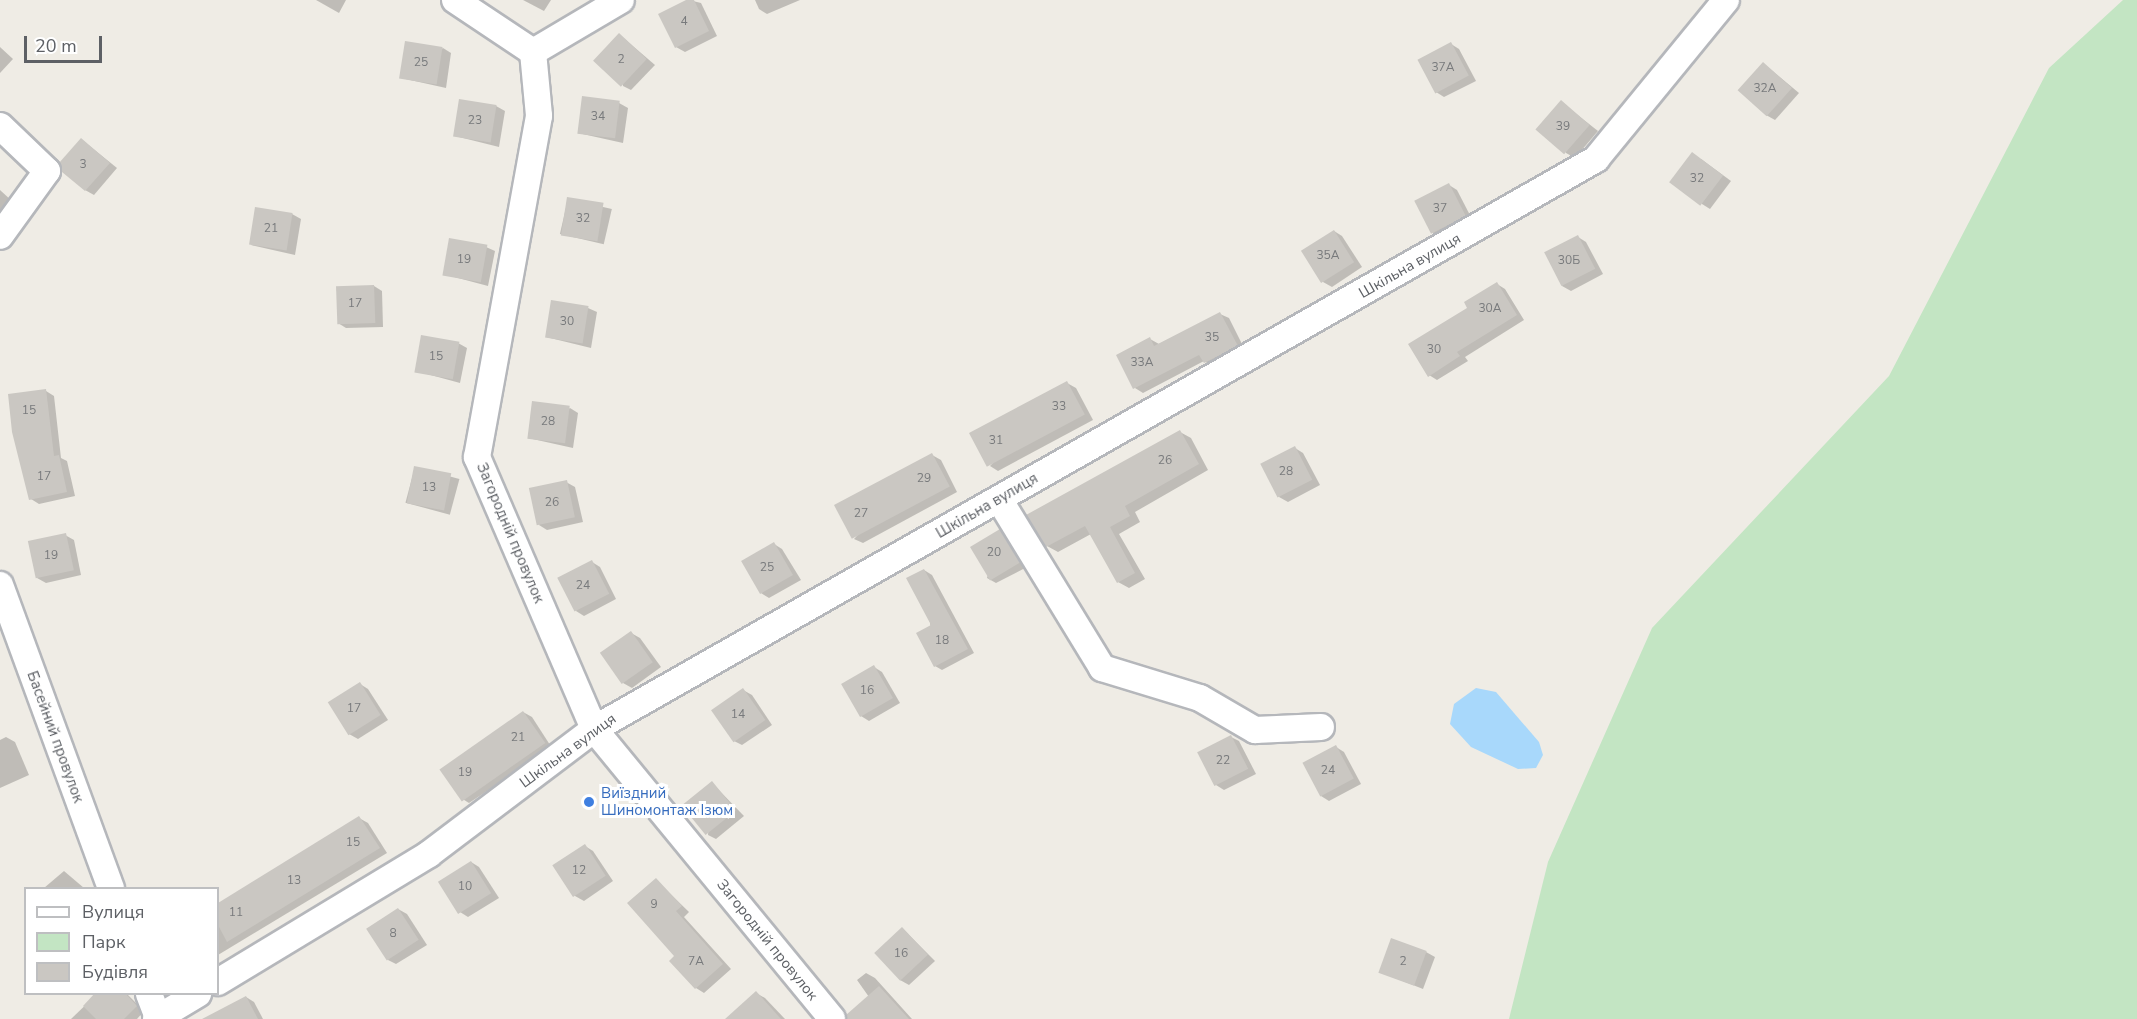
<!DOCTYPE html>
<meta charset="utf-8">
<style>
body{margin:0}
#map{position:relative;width:2137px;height:1019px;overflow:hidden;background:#efece5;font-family:"Nunito Sans",sans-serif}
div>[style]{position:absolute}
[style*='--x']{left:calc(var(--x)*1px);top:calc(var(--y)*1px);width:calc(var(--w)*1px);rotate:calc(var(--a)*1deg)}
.green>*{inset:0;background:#c3e5c3}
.water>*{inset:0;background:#a8d8fb}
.shadow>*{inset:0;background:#0003;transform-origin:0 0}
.building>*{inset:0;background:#cac7c2;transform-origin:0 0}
.roads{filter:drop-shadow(2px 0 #b5b7bb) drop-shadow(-2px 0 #b5b7bb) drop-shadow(0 2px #b5b7bb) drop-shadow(0 -2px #b5b7bb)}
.minor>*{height:26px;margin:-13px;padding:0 13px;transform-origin:13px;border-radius:13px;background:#fff}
.dots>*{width:16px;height:16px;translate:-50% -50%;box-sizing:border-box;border:3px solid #fff;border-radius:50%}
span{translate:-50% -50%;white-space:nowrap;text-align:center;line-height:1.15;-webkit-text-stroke:6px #fff;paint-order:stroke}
.number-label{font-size:12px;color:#787a7c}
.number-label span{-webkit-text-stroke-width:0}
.street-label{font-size:15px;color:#5d6065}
.shop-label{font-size:15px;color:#366cbe}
.left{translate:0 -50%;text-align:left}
.legend{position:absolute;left:24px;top:887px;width:195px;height:108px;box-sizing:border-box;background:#fff;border:2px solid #bebfc1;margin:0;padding:8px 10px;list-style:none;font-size:18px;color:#5d6065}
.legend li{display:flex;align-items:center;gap:12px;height:30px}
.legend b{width:30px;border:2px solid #bebfc1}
.scale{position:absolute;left:24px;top:36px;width:78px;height:27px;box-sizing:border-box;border:3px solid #5d6065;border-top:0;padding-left:8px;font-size:18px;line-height:21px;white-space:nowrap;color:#5d6065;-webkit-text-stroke:4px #fff;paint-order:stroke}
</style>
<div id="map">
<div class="green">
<i style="clip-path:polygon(2123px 0,2137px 0,2137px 1019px,1509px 1019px,1548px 862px,1652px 628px,1889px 376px,2049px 68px)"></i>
</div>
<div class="water">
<i style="clip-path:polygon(1476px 688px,1496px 692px,1539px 742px,1543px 755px,1536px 768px,1518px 769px,1471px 747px,1450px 724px,1454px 704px)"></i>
</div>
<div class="shadow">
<i style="clip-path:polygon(316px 0,346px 0,339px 13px)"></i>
<i style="clip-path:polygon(523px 0,551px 0,544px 11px)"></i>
<i style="clip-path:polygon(689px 0,701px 3px,717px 36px,685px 52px,676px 47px)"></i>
<i style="clip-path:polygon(755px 0,800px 0,767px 14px,759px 9px)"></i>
<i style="clip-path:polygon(620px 35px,655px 65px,631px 90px,623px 86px)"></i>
<i style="clip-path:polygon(1451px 44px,1459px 49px,1476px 81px,1444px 97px,1436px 92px)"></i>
<i style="clip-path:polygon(0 47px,13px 59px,0 73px)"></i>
<i style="clip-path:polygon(443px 48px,451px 53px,446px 88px,401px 78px)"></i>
<i style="clip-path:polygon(1764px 64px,1799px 93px,1775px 120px,1766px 115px)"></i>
<i style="clip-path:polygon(1561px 102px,1598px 131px,1575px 158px,1566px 153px)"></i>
<i style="clip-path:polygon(619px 103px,628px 108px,623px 143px,578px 133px)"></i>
<i style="clip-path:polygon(496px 106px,505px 111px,499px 147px,455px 136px)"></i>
<i style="clip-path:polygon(81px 139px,117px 168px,94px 195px,85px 190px)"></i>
<i style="clip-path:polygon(1701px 159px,1731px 181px,1710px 209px,1702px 204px)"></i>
<i style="clip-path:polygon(1449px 185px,1457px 190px,1473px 221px,1442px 238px,1433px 233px)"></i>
<i style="clip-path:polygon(0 190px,12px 201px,0 215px)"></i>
<i style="left:568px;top:199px;width:45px;height:36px;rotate:13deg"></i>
<i style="clip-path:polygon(292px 214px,301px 219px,295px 255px,251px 245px)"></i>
<i style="clip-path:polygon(1334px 231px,1342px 236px,1362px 267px,1332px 287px,1323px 282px)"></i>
<i style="clip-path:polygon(1578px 237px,1586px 242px,1603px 274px,1571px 291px,1562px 286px)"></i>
<i style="clip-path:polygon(486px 247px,495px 251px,488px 286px,443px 274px)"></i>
<i style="clip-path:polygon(1497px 284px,1505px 289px,1524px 320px,1465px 357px,1468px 361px,1437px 380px,1429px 375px,1469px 308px)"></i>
<i style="clip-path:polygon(374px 286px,382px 291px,383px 327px,346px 328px,338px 323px)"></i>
<i style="clip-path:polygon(588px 308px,597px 312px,591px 348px,546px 337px)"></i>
<i style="clip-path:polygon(1220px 314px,1229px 318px,1245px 350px,1213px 367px,1204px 361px,1143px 393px,1135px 388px,1150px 339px,1159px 344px)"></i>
<i style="clip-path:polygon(458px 343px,467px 348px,460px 383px,416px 371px)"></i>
<i style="clip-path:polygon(1067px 383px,1076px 388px,1093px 420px,998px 471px,990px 466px)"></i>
<i style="clip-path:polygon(46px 391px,54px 396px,61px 458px,67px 461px,75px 496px,39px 504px,31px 499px)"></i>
<i style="clip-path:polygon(570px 408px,578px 413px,573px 448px,528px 438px)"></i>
<i style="clip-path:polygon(1180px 432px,1191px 438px,1208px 470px,1135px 512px,1140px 522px,1119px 534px,1145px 579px,1129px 588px,1118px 582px,1091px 534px,1058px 552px,1047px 546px)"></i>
<i style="clip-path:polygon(1295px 448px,1303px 453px,1320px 485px,1288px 502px,1279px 497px)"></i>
<i style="clip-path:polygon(932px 455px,941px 460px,957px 492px,863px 543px,854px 539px)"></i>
<i style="left:415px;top:467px;width:46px;height:37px;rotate:15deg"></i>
<i style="clip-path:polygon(566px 482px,575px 487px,583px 522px,547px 530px,539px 525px)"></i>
<i style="clip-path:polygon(1000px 531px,1008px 536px,1027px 567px,996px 583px,987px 578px)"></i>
<i style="clip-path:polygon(65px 535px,74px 540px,81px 575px,46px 583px,37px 578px)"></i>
<i style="clip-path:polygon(774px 544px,782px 549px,801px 580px,769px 598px,761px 593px)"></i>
<i style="clip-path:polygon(592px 562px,600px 567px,616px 599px,584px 616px,576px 611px)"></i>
<i style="clip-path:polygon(924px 570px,932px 575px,974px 653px,942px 670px,935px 666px)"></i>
<i style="clip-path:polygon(631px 633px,640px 638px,661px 667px,632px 688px,623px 683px)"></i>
<i style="clip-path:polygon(874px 667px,882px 672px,900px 703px,869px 721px,861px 716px)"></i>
<i style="clip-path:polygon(360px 684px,368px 689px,388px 720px,358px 739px,349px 734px)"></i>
<i style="clip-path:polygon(743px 690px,752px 695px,772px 725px,742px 745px,734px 741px)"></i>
<i style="clip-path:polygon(523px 712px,532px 717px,552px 748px,469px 803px,461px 798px)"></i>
<i style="clip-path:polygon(6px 737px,15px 742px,29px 775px,0 788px,0 740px)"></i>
<i style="clip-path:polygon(1231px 737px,1239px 741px,1256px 774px,1224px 790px,1216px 785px,1199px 753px)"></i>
<i style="clip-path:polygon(1336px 747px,1344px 752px,1361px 784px,1329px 801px,1321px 796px)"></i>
<i style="clip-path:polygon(712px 783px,744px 816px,716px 839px,708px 835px)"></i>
<i style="clip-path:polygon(359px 818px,368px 823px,387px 853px,218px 955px,218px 905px)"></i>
<i style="clip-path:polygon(585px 846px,593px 851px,613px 881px,584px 901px,575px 896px,555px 866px)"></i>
<i style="clip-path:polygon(471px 862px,479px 867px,499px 898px,468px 917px,460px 912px)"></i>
<i style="clip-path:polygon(64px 871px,84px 888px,44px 888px)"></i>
<i style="clip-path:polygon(656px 880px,689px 912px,684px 917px,731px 969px,704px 993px,696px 988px,676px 957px)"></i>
<i style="clip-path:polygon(398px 909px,407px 914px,427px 945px,396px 964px,388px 960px)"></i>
<i style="clip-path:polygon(903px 929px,935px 961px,909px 985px,900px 980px)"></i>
<i style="clip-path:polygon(1426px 952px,1435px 957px,1423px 989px,1380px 972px)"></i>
<i style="clip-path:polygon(866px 973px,875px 978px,912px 1019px,859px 1019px,869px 997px,857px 980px)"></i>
<i style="clip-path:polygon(756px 993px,765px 998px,785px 1019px,731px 1019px)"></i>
<i style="clip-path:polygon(97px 994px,127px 994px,144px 1011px,137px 1019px,71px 1019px)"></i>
<i style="clip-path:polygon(246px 997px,254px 1002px,263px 1019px,205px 1019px)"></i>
</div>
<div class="building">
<i style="clip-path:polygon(686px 0,694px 0,709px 31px,675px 48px,658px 14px)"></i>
<i style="left:619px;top:33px;width:38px;height:38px;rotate:43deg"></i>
<i style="left:405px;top:41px;width:38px;height:38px;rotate:9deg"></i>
<i style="left:1451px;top:42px;width:38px;height:38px;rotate:62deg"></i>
<i style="left:1763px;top:62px;width:39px;height:38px;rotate:42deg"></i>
<i style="left:582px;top:96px;width:38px;height:38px;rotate:7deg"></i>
<i style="left:459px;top:99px;width:38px;height:38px;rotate:9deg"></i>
<i style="left:1561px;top:100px;width:38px;height:39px;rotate:41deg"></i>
<i style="clip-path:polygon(81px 138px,110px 163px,85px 191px,62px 172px,59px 163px)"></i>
<i style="left:1692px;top:152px;width:39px;height:38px;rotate:37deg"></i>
<i style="left:1449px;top:183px;width:37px;height:39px;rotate:63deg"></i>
<i style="left:567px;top:197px;width:37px;height:39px;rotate:9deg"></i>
<i style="left:255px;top:207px;width:38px;height:38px;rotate:9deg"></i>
<i style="left:1334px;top:230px;width:38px;height:39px;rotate:58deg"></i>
<i style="left:1578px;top:235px;width:38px;height:38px;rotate:63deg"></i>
<i style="left:449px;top:238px;width:39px;height:38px;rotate:10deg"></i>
<i style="clip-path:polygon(1497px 282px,1517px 315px,1457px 352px,1460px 356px,1428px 377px,1408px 344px,1467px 308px,1464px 302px)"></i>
<i style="left:374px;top:285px;width:38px;height:38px;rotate:88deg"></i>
<i style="left:551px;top:300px;width:38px;height:38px;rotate:9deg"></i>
<i style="clip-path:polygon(1220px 312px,1238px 346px,1204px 363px,1199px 355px,1133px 389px,1116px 355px,1150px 337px,1154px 346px)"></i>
<i style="left:421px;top:335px;width:39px;height:38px;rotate:10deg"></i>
<i style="left:1067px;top:381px;width:38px;height:111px;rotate:62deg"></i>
<i style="clip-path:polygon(46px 389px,54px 456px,59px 455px,67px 492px,29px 500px,12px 432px,8px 394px)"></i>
<i style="left:532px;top:401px;width:38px;height:38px;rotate:7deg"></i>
<i style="clip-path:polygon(1180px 430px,1199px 464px,1125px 506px,1130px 516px,1110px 527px,1135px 573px,1117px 583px,1085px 526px,1046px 547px,1026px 515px)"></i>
<i style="left:1295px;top:446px;width:38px;height:39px;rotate:63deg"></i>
<i style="left:932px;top:453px;width:38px;height:111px;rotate:62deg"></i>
<i style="left:414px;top:466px;width:38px;height:38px;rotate:11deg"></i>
<i style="left:567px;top:480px;width:38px;height:39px;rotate:78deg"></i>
<i style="left:1000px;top:529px;width:39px;height:35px;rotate:59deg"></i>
<i style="left:66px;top:533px;width:38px;height:39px;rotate:78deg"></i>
<i style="left:774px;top:542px;width:38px;height:38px;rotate:60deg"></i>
<i style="left:592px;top:560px;width:38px;height:39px;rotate:63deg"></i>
<i style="clip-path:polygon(924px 569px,968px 649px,934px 667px,916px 633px,931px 625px,906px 578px)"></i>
<i style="left:631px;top:631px;width:38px;height:38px;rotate:55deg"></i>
<i style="left:874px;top:665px;width:38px;height:38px;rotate:60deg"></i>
<i style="left:360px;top:682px;width:39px;height:38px;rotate:58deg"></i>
<i style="left:743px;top:688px;width:39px;height:39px;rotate:55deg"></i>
<i style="left:523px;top:711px;width:39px;height:102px;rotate:55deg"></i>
<i style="left:1231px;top:735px;width:38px;height:38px;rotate:63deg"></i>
<i style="left:1336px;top:745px;width:38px;height:38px;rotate:62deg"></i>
<i style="left:712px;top:781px;width:38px;height:39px;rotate:51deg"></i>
<i style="clip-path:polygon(359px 816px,380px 848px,227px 942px,218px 925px,218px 903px)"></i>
<i style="left:585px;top:844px;width:38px;height:39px;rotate:57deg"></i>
<i style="left:471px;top:861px;width:38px;height:39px;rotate:58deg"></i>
<i style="clip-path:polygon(656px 878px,682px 906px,676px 911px,723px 964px,695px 989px,669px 961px,674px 956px,627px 903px)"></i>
<i style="left:398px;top:908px;width:38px;height:38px;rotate:57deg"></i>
<i style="left:902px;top:927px;width:38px;height:38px;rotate:47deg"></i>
<i style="left:1391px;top:938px;width:38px;height:37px;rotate:20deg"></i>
<i style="clip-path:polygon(879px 986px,909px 1019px,847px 1019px,846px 1015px)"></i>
<i style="clip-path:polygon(756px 991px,781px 1019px,725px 1019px)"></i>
<i style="clip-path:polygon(95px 993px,125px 993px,137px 1006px,124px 1019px,96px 1019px,83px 1006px)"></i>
<i style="clip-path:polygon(246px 996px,258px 1019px,202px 1019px)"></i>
</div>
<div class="roads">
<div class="minor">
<i style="--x:455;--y:0;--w:94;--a:33.7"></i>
<i style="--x:533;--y:52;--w:64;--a:84.6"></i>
<i style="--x:539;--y:116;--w:347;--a:100.3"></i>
<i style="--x:477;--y:457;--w:296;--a:66.7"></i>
<i style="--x:594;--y:729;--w:375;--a:50.6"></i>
<i style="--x:533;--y:52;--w:102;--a:-30.6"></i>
<i style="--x:0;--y:126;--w:65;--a:43.8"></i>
<i style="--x:47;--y:171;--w:80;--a:125.9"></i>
<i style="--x:999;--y:499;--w:198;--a:58.6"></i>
<i style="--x:1102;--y:668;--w:102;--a:17"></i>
<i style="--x:1200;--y:698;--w:64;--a:30.2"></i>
<i style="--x:1255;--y:730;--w:66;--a:-2.6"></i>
<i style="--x:0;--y:585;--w:323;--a:69.9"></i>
<i style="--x:218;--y:982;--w:247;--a:-31.2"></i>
<i style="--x:429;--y:854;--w:207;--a:-37.1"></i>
<i style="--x:594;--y:729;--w:1153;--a:-29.63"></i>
<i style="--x:1596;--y:159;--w:205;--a:-50.7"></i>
<i style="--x:149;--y:994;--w:26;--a:69"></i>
<i style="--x:156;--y:1019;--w:49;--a:-30.8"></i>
</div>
</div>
<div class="dots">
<i style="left:589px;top:802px;background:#3f7fe0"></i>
</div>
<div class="number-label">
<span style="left:684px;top:22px">4</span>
<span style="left:621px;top:60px">2</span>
<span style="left:421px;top:63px">25</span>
<span style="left:1443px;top:68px">37А</span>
<span style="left:1765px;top:89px">32А</span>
<span style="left:598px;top:117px">34</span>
<span style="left:475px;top:121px">23</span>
<span style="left:1563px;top:127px">39</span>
<span style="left:83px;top:165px">3</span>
<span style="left:1697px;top:179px">32</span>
<span style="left:1440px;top:209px">37</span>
<span style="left:583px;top:219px">32</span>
<span style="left:271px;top:229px">21</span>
<span style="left:1328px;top:256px">35А</span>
<span style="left:464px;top:260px">19</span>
<span style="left:1569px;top:261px">30Б</span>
<span style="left:355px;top:304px">17</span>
<span style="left:1490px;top:309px">30А</span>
<span style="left:567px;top:322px">30</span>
<span style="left:1212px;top:338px">35</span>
<span style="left:1434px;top:350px">30</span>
<span style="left:436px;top:357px">15</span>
<span style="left:1142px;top:363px">33А</span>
<span style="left:1059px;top:407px">33</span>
<span style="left:29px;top:411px">15</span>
<span style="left:548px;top:422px">28</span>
<span style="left:996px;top:441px">31</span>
<span style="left:1165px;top:461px">26</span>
<span style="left:1286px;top:472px">28</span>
<span style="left:44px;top:477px">17</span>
<span style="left:924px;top:479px">29</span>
<span style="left:429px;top:488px">13</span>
<span style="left:552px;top:503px">26</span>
<span style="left:861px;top:514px">27</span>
<span style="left:994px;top:553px">20</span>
<span style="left:51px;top:556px">19</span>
<span style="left:767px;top:568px">25</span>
<span style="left:583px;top:586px">24</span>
<span style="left:942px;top:641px">18</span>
<span style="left:867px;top:691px">16</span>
<span style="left:354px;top:709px">17</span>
<span style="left:738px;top:715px">14</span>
<span style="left:518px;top:738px">21</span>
<span style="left:1223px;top:761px">22</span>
<span style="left:1328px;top:771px">24</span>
<span style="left:465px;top:773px">19</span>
<span style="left:353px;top:843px">15</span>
<span style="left:579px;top:871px">12</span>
<span style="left:294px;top:881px">13</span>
<span style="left:465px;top:887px">10</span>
<span style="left:654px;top:905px">9</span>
<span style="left:236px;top:913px">11</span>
<span style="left:393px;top:934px">8</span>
<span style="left:901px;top:954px">16</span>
<span style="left:696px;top:962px">7А</span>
<span style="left:1403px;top:962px">2</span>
</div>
<div class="street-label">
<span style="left:1410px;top:266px;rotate:-30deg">Шкільна вулиця</span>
<span style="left:987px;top:506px;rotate:-30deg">Шкільна вулиця</span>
<span style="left:510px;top:533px;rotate:67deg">Загородній провулок</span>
<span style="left:55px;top:737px;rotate:70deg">Басейний провулок</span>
<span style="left:568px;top:751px;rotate:-36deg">Шкільна вулиця</span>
<span style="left:767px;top:940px;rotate:51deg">Загородній провулок</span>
</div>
<div class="shop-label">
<span class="left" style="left:601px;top:802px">Виїздний<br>Шиномонтаж Ізюм</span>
</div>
<ul class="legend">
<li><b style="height:8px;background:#fff"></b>Вулиця</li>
<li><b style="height:16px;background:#c3e5c3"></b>Парк</li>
<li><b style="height:16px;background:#cac7c2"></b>Будівля</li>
</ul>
<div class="scale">20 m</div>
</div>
